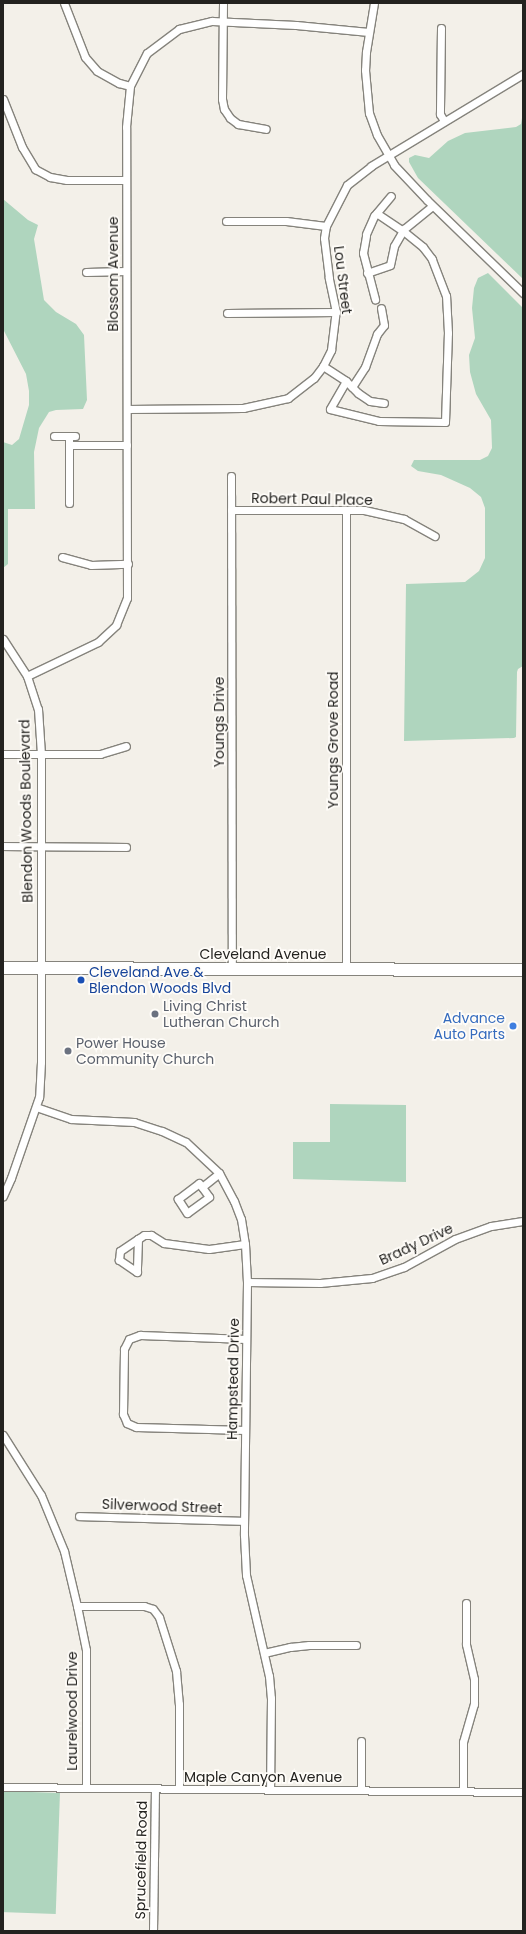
<!DOCTYPE html>
<style>
body{margin:0}
#map{position:relative;width:526px;height:1934px;overflow:hidden;background:#f3f0e9;font-family:Poppins,sans-serif}
div>[style]{position:absolute}
[style*='--x']{left:calc(var(--x)*1px);top:calc(var(--y)*1px);width:calc(var(--w)*1px);rotate:calc(var(--a)*1deg)}
.green>*{inset:0;background:#afd5be;transform-origin:0 0}
.roads{filter:drop-shadow(1px 0 #85837c) drop-shadow(-1px 0 #85837c) drop-shadow(0 1px #85837c) drop-shadow(0 -1px #85837c)}
.minor>*{height:7px;margin:-3.5px;padding:0 3.5px;transform-origin:3.5px;border-radius:3.5px;background:#fff}
.primary>*{height:12px;margin:-6px;padding:0 6px;transform-origin:6px;border-radius:6px;background:#fff}
.dots>*{width:11px;height:11px;translate:-50% -50%;box-sizing:border-box;border:2px solid #fffdf9;border-radius:50%}
span{translate:-50% -50%;white-space:nowrap;text-align:center;line-height:1.15;-webkit-text-stroke:3.5px #fffdf9;paint-order:stroke}
.street-label{font-size:14px;color:#23221f}
.transit-label{font-size:14px;color:#164399}
.left{translate:0 -50%;text-align:left}
.worship-label{font-size:14px;color:#5b616d}
.shop-label{font-size:14px;color:#366cbe}
.right{translate:-100% -50%;text-align:right}
.frame{position:absolute;inset:0;border:4px solid #23221f;pointer-events:none}
</style>
<div id="map">
<div class="green">
<i style="clip-path:polygon(523px 112px,523px 279px,418px 178px,409px 162px,409px 158px,415px 155px,429px 158px,448px 141px,465px 133px,516px 127px,521px 124px)"></i>
<i style="clip-path:polygon(3px 199px,28px 220px,38px 225px,34px 239px,44px 300px,56px 312px,76px 324px,84px 335px,87px 400px,83px 409px,56px 410px,49px 412px,39px 428px,34px 452px,35px 509px,8px 509px,8px 564px,3px 568px,3px 442px,12px 445px,19px 439px,29px 405px,29px 391px,26px 374px,3px 329px)"></i>
<i style="clip-path:polygon(488px 273px,523px 308px,523px 666px,518px 669px,517px 672px,516px 737px,514px 738px,404px 741px,406px 584px,465px 582px,479px 571px,485px 558px,485px 508px,481px 497px,470px 488px,441px 475px,418px 471px,411px 466px,414px 460px,480px 460px,488px 456px,492px 448px,491px 420px,476px 394px,470px 372px,469px 355px,475px 338px,472px 308px,474px 288px,478px 278px)"></i>
<i style="clip-path:polygon(330px 1104px,406px 1105px,406px 1182px,293px 1179px,293px 1142px,330px 1142px)"></i>
<i style="left:3px;top:1791px;width:57px;height:121px;rotate:2deg"></i>
</div>
<div class="roads">
<div class="minor">
<i style="--x:64;--y:3;--w:58;--a:68.7"></i>
<i style="--x:85;--y:57;--w:18;--a:49"></i>
<i style="--x:97;--y:71;--w:25;--a:29"></i>
<i style="--x:119;--y:83;--w:11;--a:15"></i>
<i style="--x:223;--y:3;--w:96;--a:90.6"></i>
<i style="--x:222;--y:99;--w:10;--a:79"></i>
<i style="--x:224;--y:109;--w:11;--a:56"></i>
<i style="--x:230;--y:118;--w:10;--a:37"></i>
<i style="--x:238;--y:124;--w:28;--a:10"></i>
<i style="--x:374;--y:3;--w:50;--a:99.3"></i>
<i style="--x:366;--y:52;--w:18;--a:93"></i>
<i style="--x:365;--y:70;--w:43;--a:84.7"></i>
<i style="--x:369;--y:113;--w:23;--a:70"></i>
<i style="--x:377;--y:135;--w:34;--a:60"></i>
<i style="--x:394;--y:165;--w:48;--a:46.7"></i>
<i style="--x:427;--y:200;--w:134;--a:44.1"></i>
<i style="--x:441;--y:28;--w:86;--a:90.7"></i>
<i style="--x:440;--y:114;--w:8;--a:60"></i>
<i style="--x:3;--y:99;--w:52;--a:68.4"></i>
<i style="--x:22;--y:147;--w:26;--a:59"></i>
<i style="--x:35;--y:169;--w:17;--a:28"></i>
<i style="--x:50;--y:177;--w:17;--a:10"></i>
<i style="--x:67;--y:180;--w:59;--a:0"></i>
<i style="--x:226;--y:221;--w:60;--a:0"></i>
<i style="--x:286;--y:221;--w:40;--a:7.1"></i>
<i style="--x:366;--y:234;--w:20;--a:-66"></i>
<i style="--x:374;--y:216;--w:26;--a:-50"></i>
<i style="--x:366;--y:236;--w:17;--a:100"></i>
<i style="--x:363;--y:253;--w:48;--a:75.4"></i>
<i style="--x:86;--y:272;--w:40;--a:-1.4"></i>
<i style="--x:367;--y:273;--w:24;--a:-19"></i>
<i style="--x:390;--y:265;--w:19;--a:-78"></i>
<i style="--x:394;--y:246;--w:20;--a:-60"></i>
<i style="--x:404;--y:229;--w:36;--a:-39"></i>
<i style="--x:227;--y:313;--w:109;--a:-0.5"></i>
<i style="--x:323;--y:366;--w:27;--a:33"></i>
<i style="--x:346;--y:381;--w:17;--a:45"></i>
<i style="--x:358;--y:393;--w:14;--a:34"></i>
<i style="--x:370;--y:401;--w:14;--a:8"></i>
<i style="--x:346;--y:381;--w:32;--a:120"></i>
<i style="--x:330;--y:409;--w:50;--a:13.8"></i>
<i style="--x:379;--y:421;--w:66;--a:0.9"></i>
<i style="--x:445;--y:422;--w:89;--a:-88.1"></i>
<i style="--x:448;--y:333;--w:37;--a:-93"></i>
<i style="--x:446;--y:296;--w:40;--a:-111"></i>
<i style="--x:432;--y:259;--w:15;--a:-127"></i>
<i style="--x:423;--y:247;--w:26;--a:-141"></i>
<i style="--x:403;--y:231;--w:32;--a:-146"></i>
<i style="--x:352;--y:387;--w:24;--a:-57"></i>
<i style="--x:365;--y:367;--w:35;--a:-70"></i>
<i style="--x:377;--y:334;--w:11;--a:-52"></i>
<i style="--x:384;--y:325;--w:17;--a:-100"></i>
<i style="--x:127;--y:409;--w:116;--a:-0.5"></i>
<i style="--x:243;--y:408;--w:46;--a:-12.5"></i>
<i style="--x:288;--y:398;--w:33;--a:-38"></i>
<i style="--x:314;--y:378;--w:15;--a:-53"></i>
<i style="--x:323;--y:366;--w:18;--a:-63"></i>
<i style="--x:331;--y:350;--w:38;--a:-83"></i>
<i style="--x:336;--y:312;--w:35;--a:-102"></i>
<i style="--x:329;--y:278;--w:40;--a:-97.1"></i>
<i style="--x:324;--y:238;--w:12;--a:-81"></i>
<i style="--x:326;--y:226;--w:46;--a:-62.9"></i>
<i style="--x:347;--y:185;--w:31;--a:-38"></i>
<i style="--x:371;--y:166;--w:178;--a:-31.2"></i>
<i style="--x:54;--y:436;--w:21;--a:0"></i>
<i style="--x:69;--y:436;--w:67;--a:90"></i>
<i style="--x:69;--y:445;--w:58;--a:0"></i>
<i style="--x:231;--y:476;--w:493;--a:89.9"></i>
<i style="--x:231;--y:510;--w:133;--a:0"></i>
<i style="--x:364;--y:510;--w:41;--a:12.7"></i>
<i style="--x:404;--y:519;--w:35;--a:29"></i>
<i style="--x:62;--y:557;--w:30;--a:15"></i>
<i style="--x:91;--y:565;--w:37;--a:-2"></i>
<i style="--x:3;--y:639;--w:44;--a:57"></i>
<i style="--x:27;--y:676;--w:35;--a:72"></i>
<i style="--x:38;--y:709;--w:45;--a:86.2"></i>
<i style="--x:41;--y:754;--w:308;--a:90"></i>
<i style="--x:41;--y:1062;--w:35;--a:93"></i>
<i style="--x:39;--y:1097;--w:86;--a:109.1"></i>
<i style="--x:11;--y:1178;--w:20;--a:114"></i>
<i style="--x:27;--y:676;--w:79;--a:-25.6"></i>
<i style="--x:98;--y:642;--w:25;--a:-43"></i>
<i style="--x:116;--y:625;--w:29;--a:-68"></i>
<i style="--x:127;--y:598;--w:471;--a:-90.1"></i>
<i style="--x:126;--y:127;--w:41;--a:-84.4"></i>
<i style="--x:130;--y:86;--w:37;--a:-63"></i>
<i style="--x:147;--y:53;--w:40;--a:-37"></i>
<i style="--x:179;--y:29;--w:34;--a:-14"></i>
<i style="--x:212;--y:21;--w:84;--a:2.7"></i>
<i style="--x:296;--y:25;--w:73;--a:5.5"></i>
<i style="--x:3;--y:754;--w:97;--a:0"></i>
<i style="--x:100;--y:754;--w:27;--a:-17"></i>
<i style="--x:3;--y:846;--w:123;--a:0.5"></i>
<i style="--x:346;--y:969;--w:459;--a:-90"></i>
<i style="--x:36;--y:1107;--w:37;--a:19"></i>
<i style="--x:71;--y:1119;--w:63;--a:2.7"></i>
<i style="--x:134;--y:1122;--w:29;--a:18"></i>
<i style="--x:162;--y:1131;--w:26;--a:25"></i>
<i style="--x:186;--y:1142;--w:45;--a:43.2"></i>
<i style="--x:219;--y:1173;--w:32;--a:62"></i>
<i style="--x:234;--y:1201;--w:19;--a:69"></i>
<i style="--x:241;--y:1219;--w:25;--a:81"></i>
<i style="--x:245;--y:1244;--w:38;--a:87"></i>
<i style="--x:247;--y:1282;--w:253;--a:90.7"></i>
<i style="--x:244;--y:1535;--w:40;--a:87.1"></i>
<i style="--x:246;--y:1575;--w:104;--a:77.2"></i>
<i style="--x:269;--y:1676;--w:22;--a:85"></i>
<i style="--x:271;--y:1698;--w:91;--a:90.6"></i>
<i style="--x:199;--y:1183;--w:17;--a:54"></i>
<i style="--x:209;--y:1197;--w:27;--a:144"></i>
<i style="--x:187;--y:1213;--w:17;--a:-123"></i>
<i style="--x:178;--y:1199;--w:26;--a:-37"></i>
<i style="--x:202;--y:1187;--w:22;--a:-39"></i>
<i style="--x:138;--y:1239;--w:7;--a:-34"></i>
<i style="--x:144;--y:1235;--w:7;--a:0"></i>
<i style="--x:151;--y:1235;--w:15;--a:32"></i>
<i style="--x:164;--y:1243;--w:45;--a:7.6"></i>
<i style="--x:209;--y:1249;--w:36;--a:-8"></i>
<i style="--x:138;--y:1239;--w:33;--a:92"></i>
<i style="--x:137;--y:1272;--w:22;--a:-146"></i>
<i style="--x:119;--y:1260;--w:9;--a:-84"></i>
<i style="--x:120;--y:1251;--w:22;--a:-34"></i>
<i style="--x:247;--y:1282;--w:73;--a:0.8"></i>
<i style="--x:320;--y:1283;--w:52;--a:-5.5"></i>
<i style="--x:372;--y:1278;--w:34;--a:-19"></i>
<i style="--x:404;--y:1267;--w:58;--a:-28.8"></i>
<i style="--x:455;--y:1239;--w:38;--a:-20"></i>
<i style="--x:491;--y:1226;--w:32;--a:-9"></i>
<i style="--x:245;--y:1430;--w:109;--a:-178.4"></i>
<i style="--x:136;--y:1427;--w:10;--a:-156"></i>
<i style="--x:127;--y:1423;--w:10;--a:-114"></i>
<i style="--x:123;--y:1414;--w:65;--a:-89.1"></i>
<i style="--x:124;--y:1349;--w:11;--a:-63"></i>
<i style="--x:129;--y:1339;--w:12;--a:-20"></i>
<i style="--x:140;--y:1335;--w:106;--a:2.2"></i>
<i style="--x:3;--y:1435;--w:71;--a:57.7"></i>
<i style="--x:41;--y:1495;--w:61;--a:67.7"></i>
<i style="--x:64;--y:1551;--w:57;--a:76.7"></i>
<i style="--x:77;--y:1606;--w:45;--a:78.4"></i>
<i style="--x:86;--y:1650;--w:138;--a:90"></i>
<i style="--x:79;--y:1516;--w:165;--a:1.7"></i>
<i style="--x:77;--y:1606;--w:67;--a:0"></i>
<i style="--x:144;--y:1606;--w:9;--a:18"></i>
<i style="--x:153;--y:1609;--w:10;--a:53"></i>
<i style="--x:159;--y:1617;--w:57;--a:72.5"></i>
<i style="--x:176;--y:1671;--w:33;--a:85"></i>
<i style="--x:179;--y:1704;--w:85;--a:90"></i>
<i style="--x:264;--y:1653;--w:27;--a:-13"></i>
<i style="--x:290;--y:1647;--w:19;--a:-6"></i>
<i style="--x:309;--y:1645;--w:47;--a:0"></i>
<i style="--x:361;--y:1741;--w:49;--a:90"></i>
<i style="--x:3;--y:1787;--w:520;--a:0.55"></i>
<i style="--x:463;--y:1791;--w:49;--a:-90"></i>
<i style="--x:463;--y:1742;--w:40;--a:-74"></i>
<i style="--x:474;--y:1704;--w:25;--a:-90"></i>
<i style="--x:474;--y:1679;--w:36;--a:-103"></i>
<i style="--x:466;--y:1644;--w:41;--a:-90"></i>
<i style="--x:153;--y:1931;--w:142;--a:-89.2"></i>
</div>
<div class="primary">
<i style="--x:3;--y:968;--w:520;--a:0.22"></i>
</div>
</div>
<div class="dots">
<i style="left:81px;top:980px;background:#1a4fb4"></i>
<i style="left:155px;top:1014px;background:#6b7280"></i>
<i style="left:513px;top:1026px;background:#3f7fe0"></i>
<i style="left:68px;top:1051px;background:#6b7280"></i>
</div>
<div class="street-label">
<span style="left:113px;top:274px;rotate:-90deg">Blossom Avenue</span>
<span style="left:343px;top:280px;rotate:83deg">Lou Street</span>
<span style="left:312px;top:499px;rotate:1deg">Robert Paul Place</span>
<span style="left:219px;top:722px;rotate:-90deg">Youngs Drive</span>
<span style="left:333px;top:740px;rotate:-90deg">Youngs Grove Road</span>
<span style="left:26px;top:811px;rotate:-91deg">Blendon Woods Boulevard</span>
<span style="left:263px;top:954px">Cleveland Avenue</span>
<span style="left:416px;top:1244px;rotate:-25deg">Brady Drive</span>
<span style="left:233px;top:1379px;rotate:-89deg">Hampstead Drive</span>
<span style="left:162px;top:1506px;rotate:2deg">Silverwood Street</span>
<span style="left:72px;top:1711px;rotate:-90deg">Laurelwood Drive</span>
<span style="left:263px;top:1777px">Maple Canyon Avenue</span>
<span style="left:141px;top:1860px;rotate:-89deg">Sprucefield Road</span>
</div>
<div class="transit-label">
<span class="left" style="left:89px;top:980px">Cleveland Ave &amp;<br>Blendon Woods Blvd</span>
</div>
<div class="worship-label">
<span class="left" style="left:163px;top:1014px">Living Christ<br>Lutheran Church</span>
<span class="left" style="left:76px;top:1051px">Power House<br>Community Church</span>
</div>
<div class="shop-label">
<span class="right" style="left:505px;top:1026px">Advance<br>Auto Parts</span>
</div>
<div class="frame"></div>
</div>
